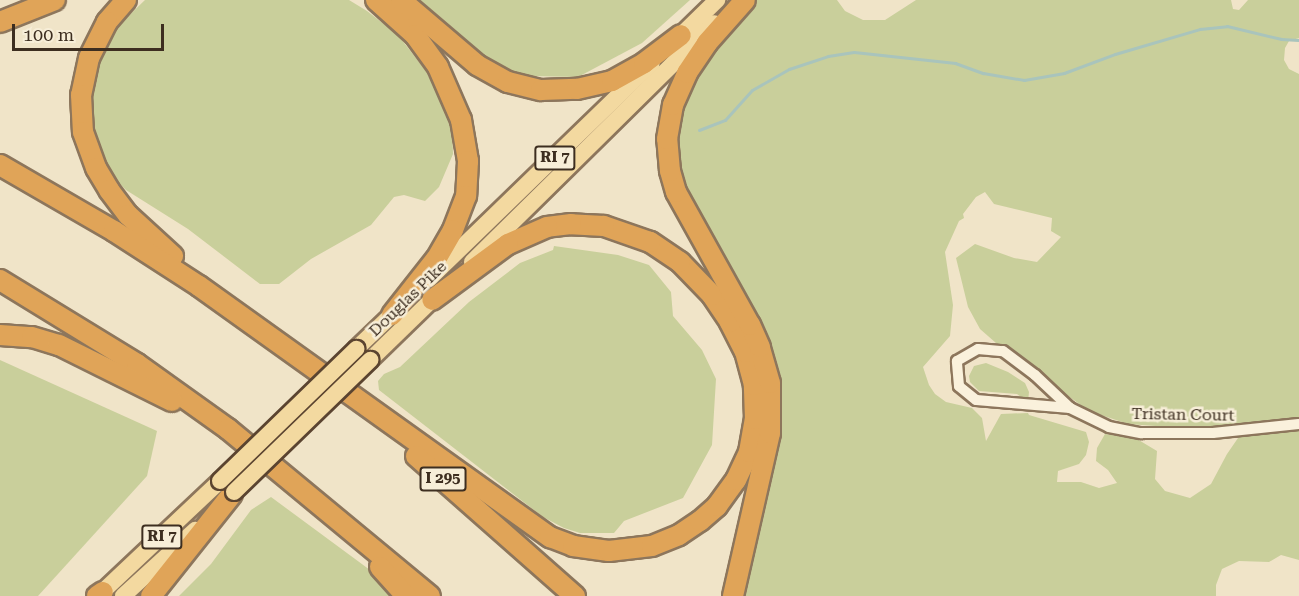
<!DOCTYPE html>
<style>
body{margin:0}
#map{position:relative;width:1299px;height:596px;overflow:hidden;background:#f0e4c8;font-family:"Roboto Serif",serif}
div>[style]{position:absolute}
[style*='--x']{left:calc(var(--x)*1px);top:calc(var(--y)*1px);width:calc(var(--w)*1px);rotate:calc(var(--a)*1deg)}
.green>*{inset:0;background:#c9cf9b}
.stream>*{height:3px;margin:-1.5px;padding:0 1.5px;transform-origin:1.5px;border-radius:1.5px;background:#a9c4bc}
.roads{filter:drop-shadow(2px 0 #8d765c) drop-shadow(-2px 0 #8d765c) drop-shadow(0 2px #8d765c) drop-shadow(0 -2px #8d765c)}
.minor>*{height:10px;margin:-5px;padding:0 5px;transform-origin:5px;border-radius:5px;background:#faf1dc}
.primary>*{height:16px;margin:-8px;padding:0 8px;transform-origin:8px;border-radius:8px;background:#f3d9a0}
.motorway>*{height:20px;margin:-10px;padding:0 10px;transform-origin:10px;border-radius:10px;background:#e0a458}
.bridges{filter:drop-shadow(2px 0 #5b4430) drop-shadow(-2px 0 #5b4430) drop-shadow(0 2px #5b4430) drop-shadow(0 -2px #5b4430)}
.primary-bridge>*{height:16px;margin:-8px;padding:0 8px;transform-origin:8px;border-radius:8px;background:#f3d9a0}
span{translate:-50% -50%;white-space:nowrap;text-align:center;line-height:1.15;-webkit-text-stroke:5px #f7eed8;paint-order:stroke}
.shield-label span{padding:2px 4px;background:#f7eed8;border:2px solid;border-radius:4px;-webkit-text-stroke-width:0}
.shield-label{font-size:15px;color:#3d2e20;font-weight:700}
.street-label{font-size:16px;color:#3d2e20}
.scale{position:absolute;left:12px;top:24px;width:152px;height:27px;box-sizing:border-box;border:3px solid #3d2e20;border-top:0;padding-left:8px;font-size:18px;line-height:21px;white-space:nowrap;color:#3d2e20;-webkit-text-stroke:4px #f7eed8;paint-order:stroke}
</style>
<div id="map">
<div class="green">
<i style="clip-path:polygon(145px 0,349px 0,367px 11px,398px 35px,426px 71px,452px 123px,453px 154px,439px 187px,425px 201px,404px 195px,394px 197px,371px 225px,311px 259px,279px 284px,260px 284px,188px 229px,126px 190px,109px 173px,96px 144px,90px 112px,98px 62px,115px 29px)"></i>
<i style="clip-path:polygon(420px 0,690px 0,642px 43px,578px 77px,530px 76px,499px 68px)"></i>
<i style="clip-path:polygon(evenodd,751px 0,837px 0,845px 11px,863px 20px,885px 20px,916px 0,1231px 0,1233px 9px,1239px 10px,1248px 0,1299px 0,1299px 38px,1289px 41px,1285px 48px,1284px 60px,1289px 69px,1299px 74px,1299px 560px,1281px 555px,1269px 562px,1239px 561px,1222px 569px,1216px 585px,1216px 596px,737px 596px,774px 395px,673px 172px,679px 96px,751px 0,985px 192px,994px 204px,1052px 218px,1051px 231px,1061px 237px,1037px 262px,1014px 258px,975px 244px,956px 258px,968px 307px,980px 329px,1004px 350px,1089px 411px,1128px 424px,1183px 428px,1247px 425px,1227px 454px,1211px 484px,1190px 498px,1165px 491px,1155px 479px,1157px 451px,1137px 439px,1105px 434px,1097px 448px,1096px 461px,1108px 470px,1117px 483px,1099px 488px,1081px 482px,1057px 482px,1058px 471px,1079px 464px,1086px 455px,1089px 442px,1086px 432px,1029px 415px,1028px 413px,1001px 414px,986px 441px,982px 418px,972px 408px,946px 402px,935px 394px,929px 385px,923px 367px,950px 336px,953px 305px,945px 252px,959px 221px,964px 218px,963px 214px,976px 197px,985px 192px)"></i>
<i style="clip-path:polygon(554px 246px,618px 255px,649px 265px,671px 292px,673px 316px,702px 350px,716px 379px,712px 445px,683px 498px,624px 521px,614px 533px,580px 533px,564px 528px,543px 517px,379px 390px,378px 381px,384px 374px,400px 367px,469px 302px,520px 263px,553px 250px)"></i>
<i style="clip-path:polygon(0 360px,157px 431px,147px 476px,38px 596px,0 596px)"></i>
<i style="clip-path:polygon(986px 363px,1008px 372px,1025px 383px,1029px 392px,1028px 402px,1017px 394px,979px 391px,970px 382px,969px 376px,974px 366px)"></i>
<i style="clip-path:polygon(271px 497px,370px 570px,390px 596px,179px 596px,211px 564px,251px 510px)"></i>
</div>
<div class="stream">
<i style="--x:699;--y:130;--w:28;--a:-21"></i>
<i style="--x:725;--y:120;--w:40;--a:-48"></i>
<i style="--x:752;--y:90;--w:43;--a:-29.6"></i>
<i style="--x:789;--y:69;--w:41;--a:-18.4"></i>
<i style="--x:828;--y:56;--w:26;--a:-9"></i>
<i style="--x:854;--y:52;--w:102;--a:6.2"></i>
<i style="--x:955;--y:63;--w:30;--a:20"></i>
<i style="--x:983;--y:73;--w:42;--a:9.7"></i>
<i style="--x:1024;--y:80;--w:41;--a:-9.9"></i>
<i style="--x:1064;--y:73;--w:54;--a:-20.4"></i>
<i style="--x:1115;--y:54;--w:89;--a:-16.4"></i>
<i style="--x:1200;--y:29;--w:27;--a:-6"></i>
<i style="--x:1227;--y:26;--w:56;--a:13.5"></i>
<i style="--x:1281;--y:39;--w:18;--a:3"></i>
</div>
<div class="roads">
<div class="minor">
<i style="--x:1070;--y:408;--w:94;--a:-175.1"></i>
<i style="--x:976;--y:400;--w:22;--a:-141"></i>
<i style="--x:959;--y:386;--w:25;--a:-95"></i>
<i style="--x:957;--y:361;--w:24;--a:-30"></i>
<i style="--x:978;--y:349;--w:25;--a:5"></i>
<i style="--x:1003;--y:351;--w:40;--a:37"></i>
<i style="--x:1035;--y:375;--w:48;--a:43.3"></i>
<i style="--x:1070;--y:408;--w:43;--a:26"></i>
<i style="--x:1109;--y:427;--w:33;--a:11"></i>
<i style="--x:1141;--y:433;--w:72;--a:0"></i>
<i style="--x:1213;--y:433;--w:86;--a:-6"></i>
</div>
<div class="primary">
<i style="--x:673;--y:43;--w:62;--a:-44.3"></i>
<i style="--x:472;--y:262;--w:340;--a:-44.6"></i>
<i style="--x:429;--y:279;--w:310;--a:-44.1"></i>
<i style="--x:356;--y:349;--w:61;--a:-43.7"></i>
<i style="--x:370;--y:360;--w:98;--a:-44.2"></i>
<i style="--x:98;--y:596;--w:168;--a:-43.3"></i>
<i style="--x:123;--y:596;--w:98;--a:-42.5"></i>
</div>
<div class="motorway">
<i style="--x:126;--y:0;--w:29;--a:131"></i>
<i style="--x:107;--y:22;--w:40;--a:116.6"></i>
<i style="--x:89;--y:58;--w:38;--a:102"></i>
<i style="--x:81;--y:95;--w:37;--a:87"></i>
<i style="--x:83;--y:132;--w:38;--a:70"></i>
<i style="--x:96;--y:168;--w:26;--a:59"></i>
<i style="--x:109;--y:190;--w:31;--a:53"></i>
<i style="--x:128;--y:215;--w:61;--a:42.3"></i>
<i style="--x:376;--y:0;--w:52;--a:41.9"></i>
<i style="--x:415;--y:35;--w:39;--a:54"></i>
<i style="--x:438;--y:67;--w:58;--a:66.5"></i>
<i style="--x:461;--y:120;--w:42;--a:80.3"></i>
<i style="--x:468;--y:161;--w:35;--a:93"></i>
<i style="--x:466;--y:196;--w:36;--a:111"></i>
<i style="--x:453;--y:230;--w:34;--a:120"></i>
<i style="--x:436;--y:259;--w:71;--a:128.2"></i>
<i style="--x:401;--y:0;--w:100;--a:40.5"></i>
<i style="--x:477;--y:65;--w:35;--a:29"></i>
<i style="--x:508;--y:82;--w:34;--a:14"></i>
<i style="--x:541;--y:90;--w:36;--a:-2"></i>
<i style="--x:577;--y:89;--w:36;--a:-13"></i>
<i style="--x:612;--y:81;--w:37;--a:-29"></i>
<i style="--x:644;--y:63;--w:46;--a:-37.1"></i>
<i style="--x:0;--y:22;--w:59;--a:-21.8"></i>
<i style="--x:0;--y:165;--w:132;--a:30.1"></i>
<i style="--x:114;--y:231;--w:101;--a:32.9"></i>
<i style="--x:199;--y:286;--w:432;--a:35.6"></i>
<i style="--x:550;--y:537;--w:25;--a:21"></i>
<i style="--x:573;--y:546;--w:36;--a:8"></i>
<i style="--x:609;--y:551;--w:43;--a:-6.6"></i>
<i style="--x:652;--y:546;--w:29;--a:-22"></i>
<i style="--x:679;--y:535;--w:25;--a:-34"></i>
<i style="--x:700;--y:521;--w:23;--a:-41"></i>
<i style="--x:717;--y:506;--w:32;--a:-54"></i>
<i style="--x:736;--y:480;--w:31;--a:-65"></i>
<i style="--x:749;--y:452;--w:34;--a:-80"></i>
<i style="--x:755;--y:419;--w:34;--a:-92"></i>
<i style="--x:754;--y:385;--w:34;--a:-105"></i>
<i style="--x:745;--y:352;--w:34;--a:-117"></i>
<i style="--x:730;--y:322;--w:32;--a:-124"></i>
<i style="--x:712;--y:295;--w:46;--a:-134.1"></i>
<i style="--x:680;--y:262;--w:36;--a:-146"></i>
<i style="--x:650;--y:242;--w:49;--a:-160.8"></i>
<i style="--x:604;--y:226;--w:33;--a:-177"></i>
<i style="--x:571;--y:224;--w:24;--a:173"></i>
<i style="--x:547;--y:227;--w:43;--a:156.4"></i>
<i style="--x:508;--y:244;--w:94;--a:143.6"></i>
<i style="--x:0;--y:280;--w:161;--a:31.5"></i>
<i style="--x:137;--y:364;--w:112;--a:35.5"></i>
<i style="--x:228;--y:429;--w:262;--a:39.6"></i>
<i style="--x:0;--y:335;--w:32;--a:4"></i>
<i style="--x:32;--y:337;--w:28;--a:17"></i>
<i style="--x:59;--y:345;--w:126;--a:26.4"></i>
<i style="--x:416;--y:456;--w:212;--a:41.4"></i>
<i style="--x:380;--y:567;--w:39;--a:48"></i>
<i style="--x:97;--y:596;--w:7;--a:-34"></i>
<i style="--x:151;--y:596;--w:130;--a:-51.5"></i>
<i style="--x:733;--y:596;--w:167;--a:-77.2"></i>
<i style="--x:770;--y:433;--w:50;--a:-90"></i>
<i style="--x:770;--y:383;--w:37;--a:-106"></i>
<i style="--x:760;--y:347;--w:24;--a:-114"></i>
<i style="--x:750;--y:325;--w:152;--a:-119.1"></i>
<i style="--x:676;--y:192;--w:22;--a:-106"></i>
<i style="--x:670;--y:171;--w:32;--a:-95"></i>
<i style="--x:667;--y:139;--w:35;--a:-80"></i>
<i style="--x:673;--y:105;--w:35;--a:-66"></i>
<i style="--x:687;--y:73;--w:36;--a:-56"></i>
<i style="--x:707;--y:43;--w:57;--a:-48.5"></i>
</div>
</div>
<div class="bridges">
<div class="primary-bridge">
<i style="--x:220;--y:481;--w:190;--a:-44.1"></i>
<i style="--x:234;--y:492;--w:190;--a:-44.1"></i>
</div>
</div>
<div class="shield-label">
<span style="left:555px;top:158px">RI 7</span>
<span style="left:443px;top:479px">I 295</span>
<span style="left:162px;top:537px">RI 7</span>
</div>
<div class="street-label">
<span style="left:408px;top:299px;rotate:-44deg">Douglas Pike</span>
<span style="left:1183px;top:415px;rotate:1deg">Tristan Court</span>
</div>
<div class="scale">100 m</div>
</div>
